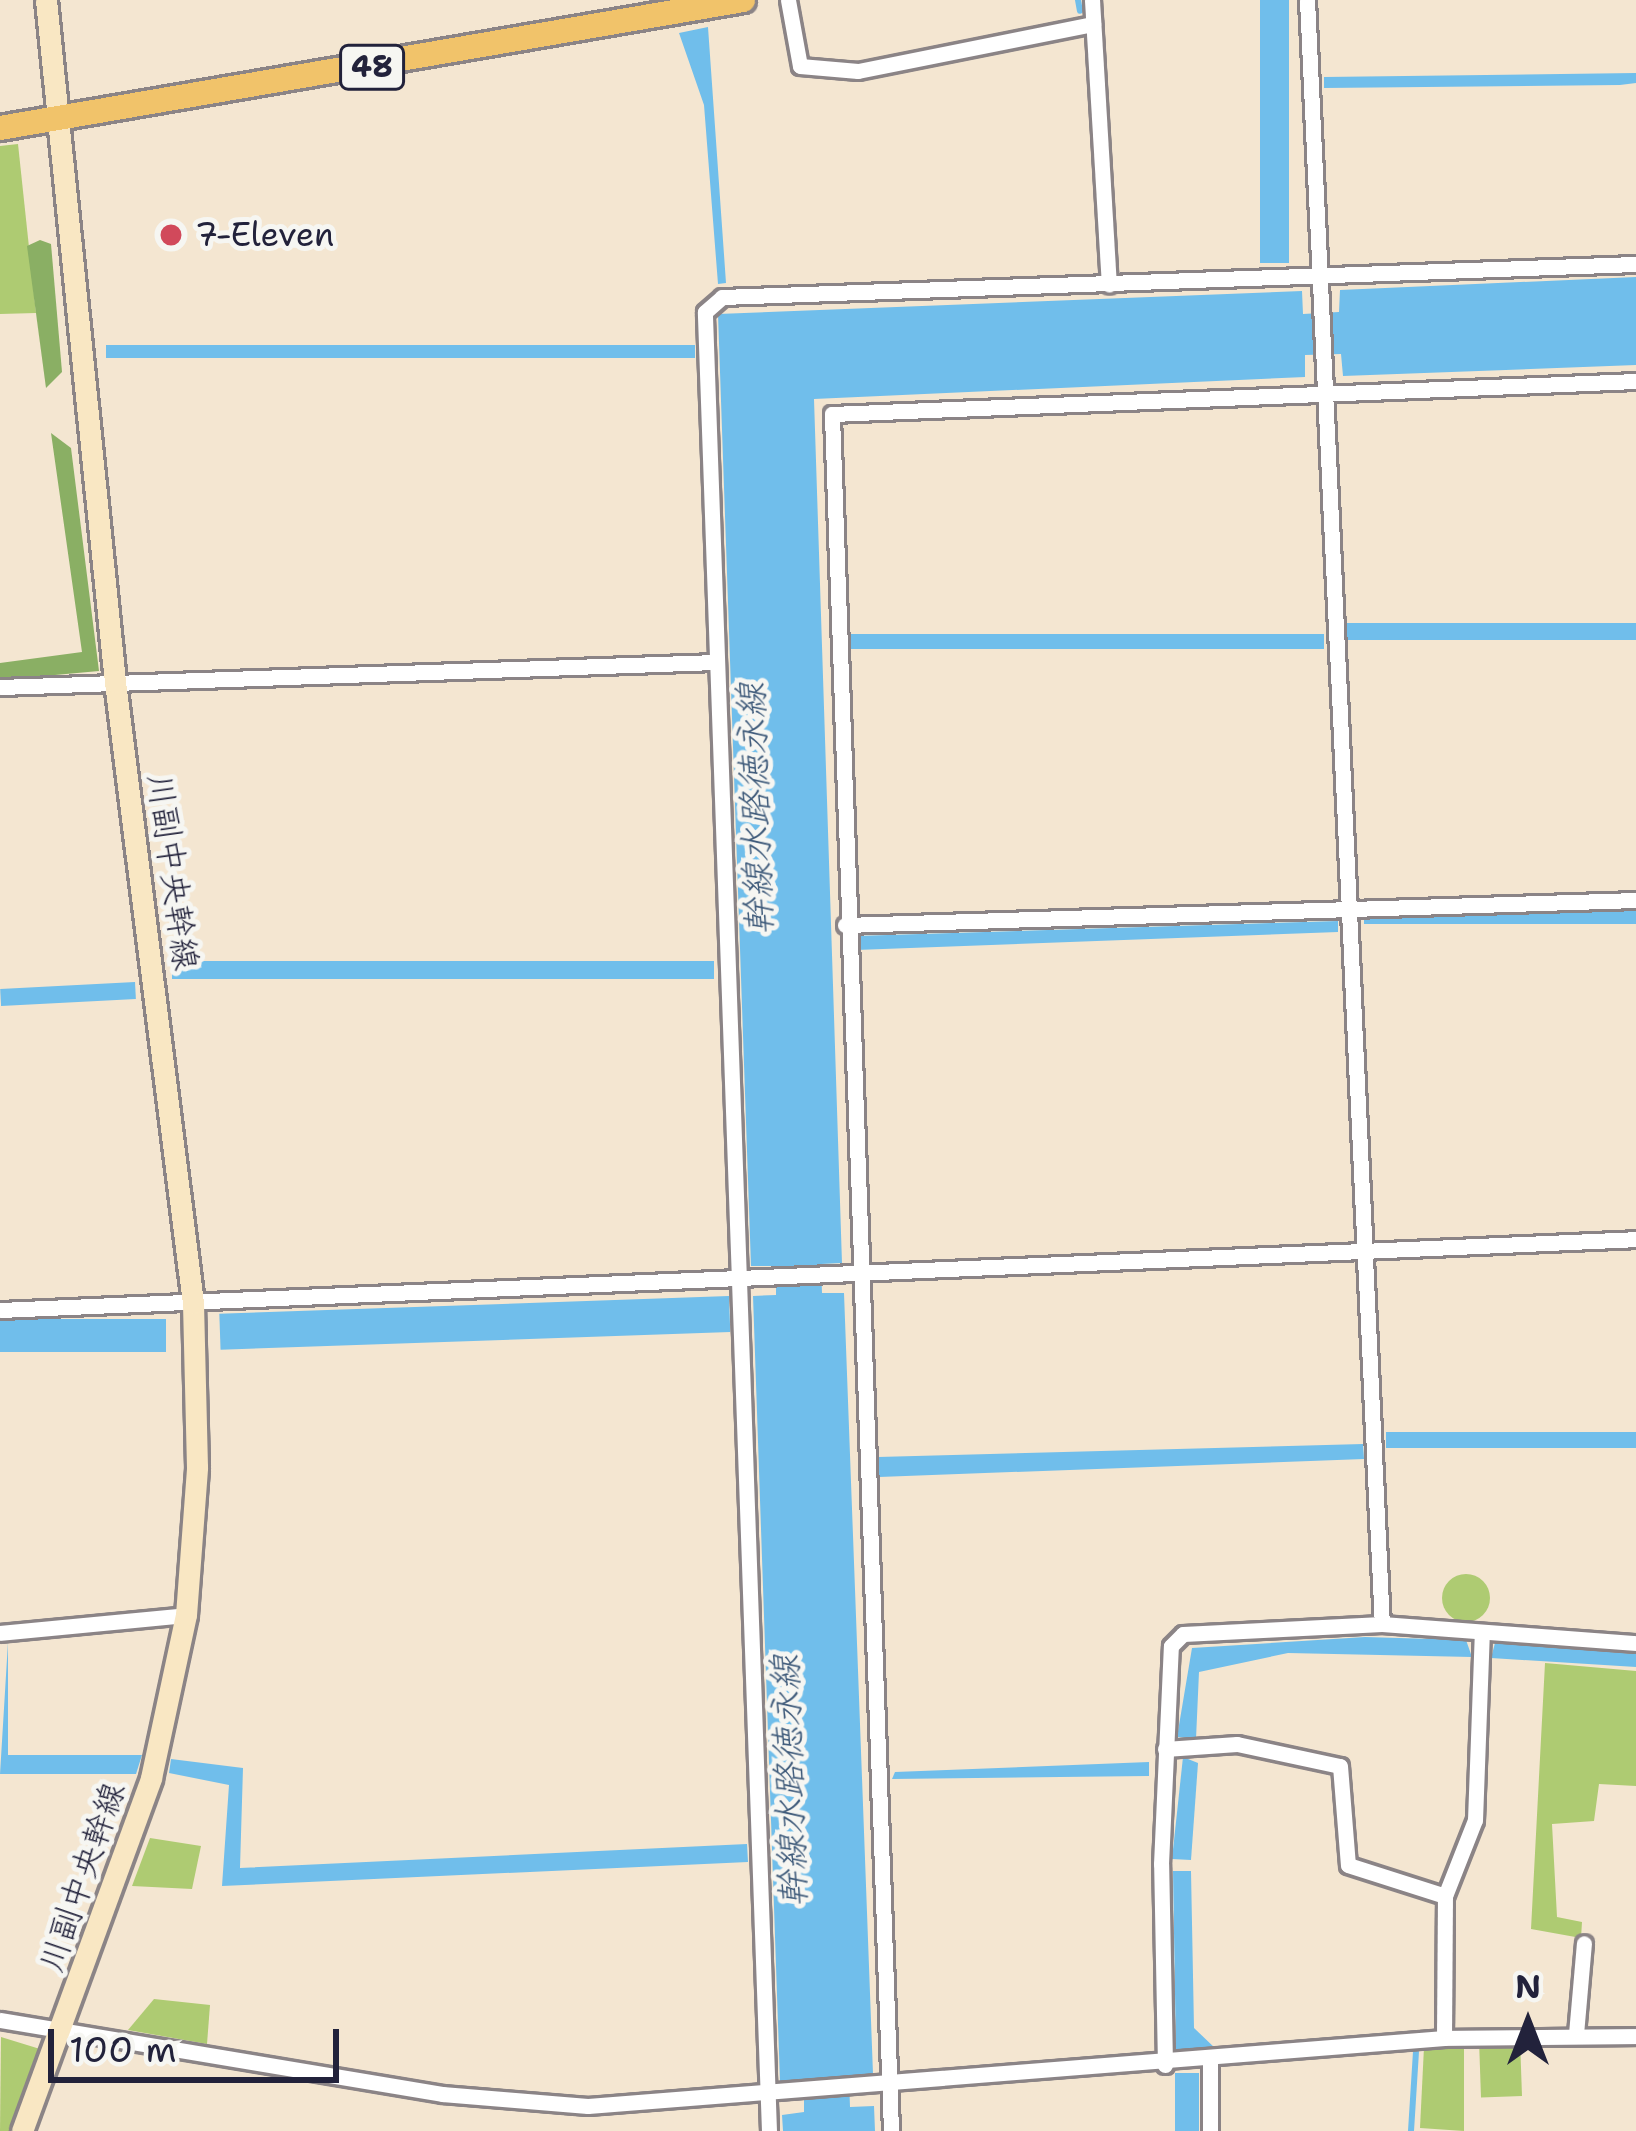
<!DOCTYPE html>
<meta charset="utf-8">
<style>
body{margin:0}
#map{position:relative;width:1636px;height:2131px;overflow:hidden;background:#f4e6d1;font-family:"Shantell Sans","Klee One",sans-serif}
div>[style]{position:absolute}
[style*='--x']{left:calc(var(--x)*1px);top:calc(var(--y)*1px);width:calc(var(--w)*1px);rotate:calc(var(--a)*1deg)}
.green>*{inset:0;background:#aecb72;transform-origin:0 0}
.round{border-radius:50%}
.forest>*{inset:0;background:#8aaf64}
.water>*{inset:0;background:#70beeb;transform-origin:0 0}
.stream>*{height:6px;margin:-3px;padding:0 3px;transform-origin:3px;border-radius:3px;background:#70beeb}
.roads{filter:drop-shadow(3px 0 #8b8486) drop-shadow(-3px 0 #8b8486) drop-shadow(0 3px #8b8486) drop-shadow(0 -3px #8b8486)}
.street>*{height:15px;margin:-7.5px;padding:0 7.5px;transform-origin:7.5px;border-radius:7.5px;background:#fff}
.secondary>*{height:21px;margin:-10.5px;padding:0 10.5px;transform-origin:10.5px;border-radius:10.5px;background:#f9e7c3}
.primary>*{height:24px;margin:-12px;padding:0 12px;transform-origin:12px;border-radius:12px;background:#f1c36a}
.dots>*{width:33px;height:33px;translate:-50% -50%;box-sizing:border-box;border:6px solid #f6f6f2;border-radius:50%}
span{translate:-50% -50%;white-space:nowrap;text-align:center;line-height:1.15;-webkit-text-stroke:10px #f6f6f2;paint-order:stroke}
.shield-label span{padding:3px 9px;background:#f6f6f2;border:3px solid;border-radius:9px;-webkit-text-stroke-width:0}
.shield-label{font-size:30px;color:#22223b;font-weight:700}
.poi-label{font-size:33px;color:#22223b}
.left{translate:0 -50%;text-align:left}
.street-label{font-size:33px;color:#22223b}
.water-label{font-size:36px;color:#3d5979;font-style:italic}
.north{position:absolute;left:1468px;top:1963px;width:120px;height:120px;-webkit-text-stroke:9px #f6f6f2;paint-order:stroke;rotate:0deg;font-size:33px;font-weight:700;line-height:48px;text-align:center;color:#22223b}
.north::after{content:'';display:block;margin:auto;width:42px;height:54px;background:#22223b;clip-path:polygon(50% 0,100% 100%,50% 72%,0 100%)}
.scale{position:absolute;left:48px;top:2029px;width:291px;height:54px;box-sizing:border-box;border:6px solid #22223b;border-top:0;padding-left:15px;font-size:36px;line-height:42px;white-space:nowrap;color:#22223b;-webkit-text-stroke:9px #f6f6f2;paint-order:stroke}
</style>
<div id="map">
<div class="green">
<i style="clip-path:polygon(18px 144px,36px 313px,0 314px,0 146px)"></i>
<i class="round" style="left:1442px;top:1574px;width:48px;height:48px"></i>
<i style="clip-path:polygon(1545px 1663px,1636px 1671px,1636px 1786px,1599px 1784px,1594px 1821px,1552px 1824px,1557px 1917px,1582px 1922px,1581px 1938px,1531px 1929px)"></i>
<i style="clip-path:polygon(150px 1838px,201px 1846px,192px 1889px,132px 1886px)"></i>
<i style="clip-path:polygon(154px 1999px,210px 2005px,207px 2044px,128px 2030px)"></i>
<i style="clip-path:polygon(1px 2037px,40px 2049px,9px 2131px,0 2131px)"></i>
<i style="left:1520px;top:2039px;width:57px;height:41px;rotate:88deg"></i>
<i style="clip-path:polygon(1464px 2045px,1464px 2131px,1420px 2128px,1424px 2047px)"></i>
</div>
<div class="forest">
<i style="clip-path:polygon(40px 240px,51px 244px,62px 372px,46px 388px,27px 246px)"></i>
<i style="clip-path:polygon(51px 433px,71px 448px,99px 671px,0 680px,0 663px,82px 652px)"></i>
</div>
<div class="water">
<i style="left:1260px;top:0;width:29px;height:263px"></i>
<i style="clip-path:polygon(708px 27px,726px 283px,718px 284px,704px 105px,679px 33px)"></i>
<i style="clip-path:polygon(1636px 73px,1636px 83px,1620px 85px,1324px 88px,1324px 77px)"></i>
<i style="clip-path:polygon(1636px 277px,1636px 365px,1343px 376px,1341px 354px,1305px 355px,1305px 377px,814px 399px,842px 1263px,821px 1264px,822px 1293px,844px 1293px,873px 2074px,849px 2077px,850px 2107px,874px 2106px,875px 2131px,783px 2131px,782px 2115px,804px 2112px,804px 2081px,780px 2082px,753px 1296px,776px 1295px,776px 1266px,751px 1266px,718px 314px,1302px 291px,1303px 314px,1339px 312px,1340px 290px)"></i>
<i style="left:695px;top:345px;width:13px;height:589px;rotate:90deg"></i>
<i style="left:1636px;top:623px;width:17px;height:289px;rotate:90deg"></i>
<i style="left:1324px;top:634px;width:15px;height:477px;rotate:90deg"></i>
<i style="left:1636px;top:911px;width:13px;height:272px;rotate:90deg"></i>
<i style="clip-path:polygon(1338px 921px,1338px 932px,856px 950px,855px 936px)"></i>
<i style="left:714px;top:961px;width:18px;height:542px;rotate:90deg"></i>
<i style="left:135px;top:982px;width:17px;height:135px;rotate:87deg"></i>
<i style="left:729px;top:1296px;width:36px;height:510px;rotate:88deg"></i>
<i style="left:166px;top:1319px;width:33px;height:166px;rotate:90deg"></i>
<i style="left:1636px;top:1432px;width:16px;height:250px;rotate:90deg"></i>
<i style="clip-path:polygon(1363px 1444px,1364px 1459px,879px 1477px,878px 1457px)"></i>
<i style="clip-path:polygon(1365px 1637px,1466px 1640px,1472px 1657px,1288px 1653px,1199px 1672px,1196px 1739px,1177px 1737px,1192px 1648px)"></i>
<i style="clip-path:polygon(8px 1642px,8px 1755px,142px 1755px,136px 1774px,0 1774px)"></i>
<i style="clip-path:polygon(1495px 1643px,1636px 1654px,1636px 1667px,1491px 1658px)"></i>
<i style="clip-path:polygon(1183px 1757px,1198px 1763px,1191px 1860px,1172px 1859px)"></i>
<i style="clip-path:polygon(171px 1759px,243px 1768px,240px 1868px,747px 1844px,748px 1862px,222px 1886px,229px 1785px,169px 1773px)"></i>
<i style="clip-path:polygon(1149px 1762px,1149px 1776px,892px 1779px,895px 1772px)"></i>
<i style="clip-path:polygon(1173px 1871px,1191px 1871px,1194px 2028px,1216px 2049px,1176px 2053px)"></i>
<i style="left:1175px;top:2073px;width:24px;height:58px"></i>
</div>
<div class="stream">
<i style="--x:1078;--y:0;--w:11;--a:80"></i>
<i style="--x:1411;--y:2131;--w:79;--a:-86.4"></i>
</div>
<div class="roads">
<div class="street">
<i style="--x:788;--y:0;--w:67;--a:79.7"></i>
<i style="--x:800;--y:66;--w:58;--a:4.9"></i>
<i style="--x:858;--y:71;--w:240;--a:-11.3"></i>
<i style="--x:1092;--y:0;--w:285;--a:86.6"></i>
<i style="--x:1307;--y:0;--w:1626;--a:87.36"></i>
<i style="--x:0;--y:687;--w:717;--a:-2"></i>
<i style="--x:845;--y:925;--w:791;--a:-1.81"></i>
<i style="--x:0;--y:1310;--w:1638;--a:-2.48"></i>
<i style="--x:0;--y:1633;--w:187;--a:-5.5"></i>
<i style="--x:1165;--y:1749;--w:72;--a:-4"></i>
<i style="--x:1237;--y:1744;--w:105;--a:12.1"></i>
<i style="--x:1340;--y:1766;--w:99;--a:85.4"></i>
<i style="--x:1348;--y:1865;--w:102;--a:17.7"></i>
<i style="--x:0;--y:2020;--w:448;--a:9.5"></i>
<i style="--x:442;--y:2094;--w:146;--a:4.7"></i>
<i style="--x:588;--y:2106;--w:859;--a:-4.54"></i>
<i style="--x:1444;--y:2038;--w:192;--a:-0.6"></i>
<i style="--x:1576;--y:2034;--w:91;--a:-85"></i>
<i style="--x:1444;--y:2038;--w:142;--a:-89.6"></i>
<i style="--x:1445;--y:1896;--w:82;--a:-68.5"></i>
<i style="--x:1475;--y:1820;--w:188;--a:-87.9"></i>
<i style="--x:1165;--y:2065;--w:201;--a:-91.1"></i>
<i style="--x:1161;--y:1864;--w:218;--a:-87.4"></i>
<i style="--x:1171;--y:1646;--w:17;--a:-45"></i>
<i style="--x:1183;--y:1634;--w:199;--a:-2.9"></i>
<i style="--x:1382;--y:1624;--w:255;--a:4.3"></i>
<i style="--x:769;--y:2131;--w:1820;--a:-92.02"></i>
<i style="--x:705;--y:312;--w:23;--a:-41"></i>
<i style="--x:722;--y:297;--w:915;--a:-2.07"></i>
<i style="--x:891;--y:2131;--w:1718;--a:-91.97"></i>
<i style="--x:832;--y:414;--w:805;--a:-2.35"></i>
<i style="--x:1210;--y:2131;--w:69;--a:-90"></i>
</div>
<div class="secondary">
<i style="--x:22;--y:2131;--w:376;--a:-69.9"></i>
<i style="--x:151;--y:1778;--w:167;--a:-77.9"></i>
<i style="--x:186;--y:1615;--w:148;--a:-85.7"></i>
<i style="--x:197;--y:1467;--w:164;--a:-91.4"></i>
<i style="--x:193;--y:1303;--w:626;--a:-97.16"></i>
<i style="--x:115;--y:682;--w:685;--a:-95.78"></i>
</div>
<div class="primary">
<i style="--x:0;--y:128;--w:754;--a:-9.77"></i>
</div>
</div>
<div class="dots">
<i style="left:171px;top:235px;background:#d1495b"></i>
</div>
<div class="shield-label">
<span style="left:372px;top:67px">48</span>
</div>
<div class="poi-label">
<span class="left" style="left:195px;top:235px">7-Eleven</span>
</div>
<div class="street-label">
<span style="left:173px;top:872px;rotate:82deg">川副中央幹線</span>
<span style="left:82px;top:1877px;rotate:-71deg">川副中央幹線</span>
</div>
<div class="water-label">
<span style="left:755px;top:809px;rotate:-92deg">幹線水路徳永線</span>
<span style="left:789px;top:1781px;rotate:-92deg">幹線水路徳永線</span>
</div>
<div class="north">N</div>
<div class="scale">100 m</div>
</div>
